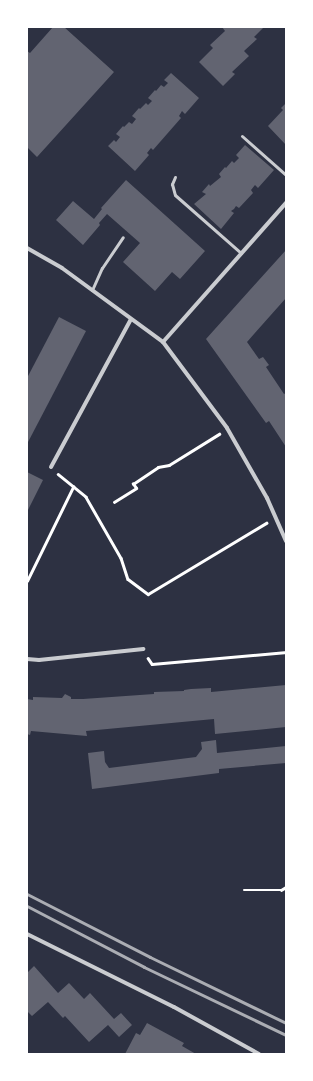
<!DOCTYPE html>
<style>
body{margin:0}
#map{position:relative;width:313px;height:1081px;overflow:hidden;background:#2d3142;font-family:Georgia,serif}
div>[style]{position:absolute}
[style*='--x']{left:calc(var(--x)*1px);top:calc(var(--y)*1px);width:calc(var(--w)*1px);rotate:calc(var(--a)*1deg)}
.building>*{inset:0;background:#626471}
.path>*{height:2.5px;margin:-1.25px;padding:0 1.25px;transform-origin:1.25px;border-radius:1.25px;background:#fff}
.service>*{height:3px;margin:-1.5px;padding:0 1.5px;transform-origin:1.5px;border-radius:1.5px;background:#caccd0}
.minor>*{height:4px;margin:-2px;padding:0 2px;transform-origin:2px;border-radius:2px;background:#caccd0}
.rail>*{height:3px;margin:-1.5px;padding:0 1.5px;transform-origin:1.5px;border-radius:1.5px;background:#abadb3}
span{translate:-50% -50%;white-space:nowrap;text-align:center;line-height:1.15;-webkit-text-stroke:3px #fff;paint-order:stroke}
.frame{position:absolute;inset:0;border:28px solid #fff;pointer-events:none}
</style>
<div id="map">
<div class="building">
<i style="clip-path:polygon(53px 27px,64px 27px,114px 72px,37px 157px,27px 147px,27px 51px,30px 53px)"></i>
<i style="clip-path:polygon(222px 27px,264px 27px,254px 37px,257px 39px,244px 51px,249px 56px,232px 72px,235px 74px,223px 86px,199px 62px,213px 48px,210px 45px,225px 31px)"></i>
<i style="clip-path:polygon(171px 73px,199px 98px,185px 114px,182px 111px,179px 116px,181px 118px,153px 150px,151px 148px,147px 153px,149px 155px,135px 171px,108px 146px,114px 140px,116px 142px,120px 137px,116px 134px,123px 126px,124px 127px,129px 122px,132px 124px,136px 119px,132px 116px,139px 108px,140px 109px,146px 103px,148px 105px,152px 101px,148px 98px,155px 90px,156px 91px,161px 85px,164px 87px,168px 83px,164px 80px)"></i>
<i style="clip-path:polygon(286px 103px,286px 145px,268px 126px,283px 110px,281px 108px)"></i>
<i style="clip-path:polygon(245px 145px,274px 170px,258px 188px,255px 185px,251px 190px,253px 193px,239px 208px,236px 206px,234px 209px,231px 211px,234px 213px,221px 229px,194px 204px,206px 194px,202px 192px,209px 184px,210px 186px,221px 177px,219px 174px,225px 167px,226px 168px,232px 161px,234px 163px,239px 158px,236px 155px)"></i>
<i style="clip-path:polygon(126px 180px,205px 251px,180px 279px,172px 272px,155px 291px,123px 262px,140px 243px,107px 214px,99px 223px,100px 225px,83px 245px,56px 220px,73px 201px,94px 219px,102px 209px,101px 208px)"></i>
<i style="clip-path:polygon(286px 250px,286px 298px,247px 342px,259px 359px,263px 357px,269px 365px,266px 367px,284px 394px,286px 393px,286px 447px,269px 421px,266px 423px,206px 339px)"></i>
<i style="clip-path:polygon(59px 317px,86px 331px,27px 444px,27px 378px)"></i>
<i style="clip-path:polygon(27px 472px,43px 480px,27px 512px)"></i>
<i style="clip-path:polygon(286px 685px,286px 727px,215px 734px,214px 719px,86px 731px,87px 736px,31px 731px,30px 735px,27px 734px,27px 699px,33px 700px,33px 697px,62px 698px,65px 694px,71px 697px,71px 699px,83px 699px,154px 694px,154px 692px,184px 691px,184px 690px,191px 689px,211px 688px,211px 692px)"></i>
<i style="clip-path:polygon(216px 740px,217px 753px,286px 746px,286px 763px,219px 769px,219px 773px,92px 789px,88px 753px,104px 751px,105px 762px,109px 768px,196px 757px,202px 749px,201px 742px)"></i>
<i style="clip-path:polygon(34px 966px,58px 993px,69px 983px,84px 999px,90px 993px,114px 1019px,121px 1013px,132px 1025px,119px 1037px,108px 1025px,89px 1042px,65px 1016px,63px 1018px,48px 1002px,32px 1016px,27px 1011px,27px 973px)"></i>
<i style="clip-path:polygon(147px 1023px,184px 1043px,182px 1046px,196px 1054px,125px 1054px,136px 1033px,140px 1035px)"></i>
</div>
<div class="path">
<i style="--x:58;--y:474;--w:36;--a:39"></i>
<i style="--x:86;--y:497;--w:70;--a:60.2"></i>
<i style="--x:121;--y:558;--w:22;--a:72"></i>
<i style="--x:128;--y:579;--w:25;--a:37"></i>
<i style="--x:148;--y:594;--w:138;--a:-31"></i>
<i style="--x:114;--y:502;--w:26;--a:-32"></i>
<i style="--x:136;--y:488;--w:5;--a:-127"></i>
<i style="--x:133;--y:484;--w:30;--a:-34"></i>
<i style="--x:158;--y:467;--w:11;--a:-10"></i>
<i style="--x:169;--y:465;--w:59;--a:-31.8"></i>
<i style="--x:27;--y:581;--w:105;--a:-63.9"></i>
<i style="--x:148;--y:658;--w:7;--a:56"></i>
<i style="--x:152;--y:664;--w:135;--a:-5.1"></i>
<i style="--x:244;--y:890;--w:37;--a:0"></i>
<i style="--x:281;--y:890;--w:6;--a:-31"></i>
</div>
<div class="service">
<i style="--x:242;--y:136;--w:59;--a:41.6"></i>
<i style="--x:175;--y:177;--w:8;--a:113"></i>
<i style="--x:172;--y:184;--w:11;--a:75"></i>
<i style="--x:175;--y:195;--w:88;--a:41.3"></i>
<i style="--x:92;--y:290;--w:24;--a:-66"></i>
<i style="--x:102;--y:268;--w:37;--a:-56"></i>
</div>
<div class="minor">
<i style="--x:27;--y:248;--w:40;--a:29.7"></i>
<i style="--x:62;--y:268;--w:125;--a:36.2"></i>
<i style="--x:163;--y:342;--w:107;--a:53.3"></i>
<i style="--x:227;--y:428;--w:81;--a:60.3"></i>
<i style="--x:267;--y:498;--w:47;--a:66.2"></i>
<i style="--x:163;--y:342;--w:186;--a:-48.5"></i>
<i style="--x:51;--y:467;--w:168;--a:-61.6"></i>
<i style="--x:27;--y:659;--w:12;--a:5"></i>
<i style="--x:39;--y:660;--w:105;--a:-6"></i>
<i style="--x:27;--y:934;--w:164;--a:26.4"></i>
<i style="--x:174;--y:1007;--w:97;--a:28.9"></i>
</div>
<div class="rail">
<i style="--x:27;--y:894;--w:138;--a:27.1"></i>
<i style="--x:150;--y:957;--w:151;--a:25.9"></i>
<i style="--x:27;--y:906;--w:132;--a:27.5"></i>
<i style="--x:144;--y:967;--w:157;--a:25.6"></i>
</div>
<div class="frame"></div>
</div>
